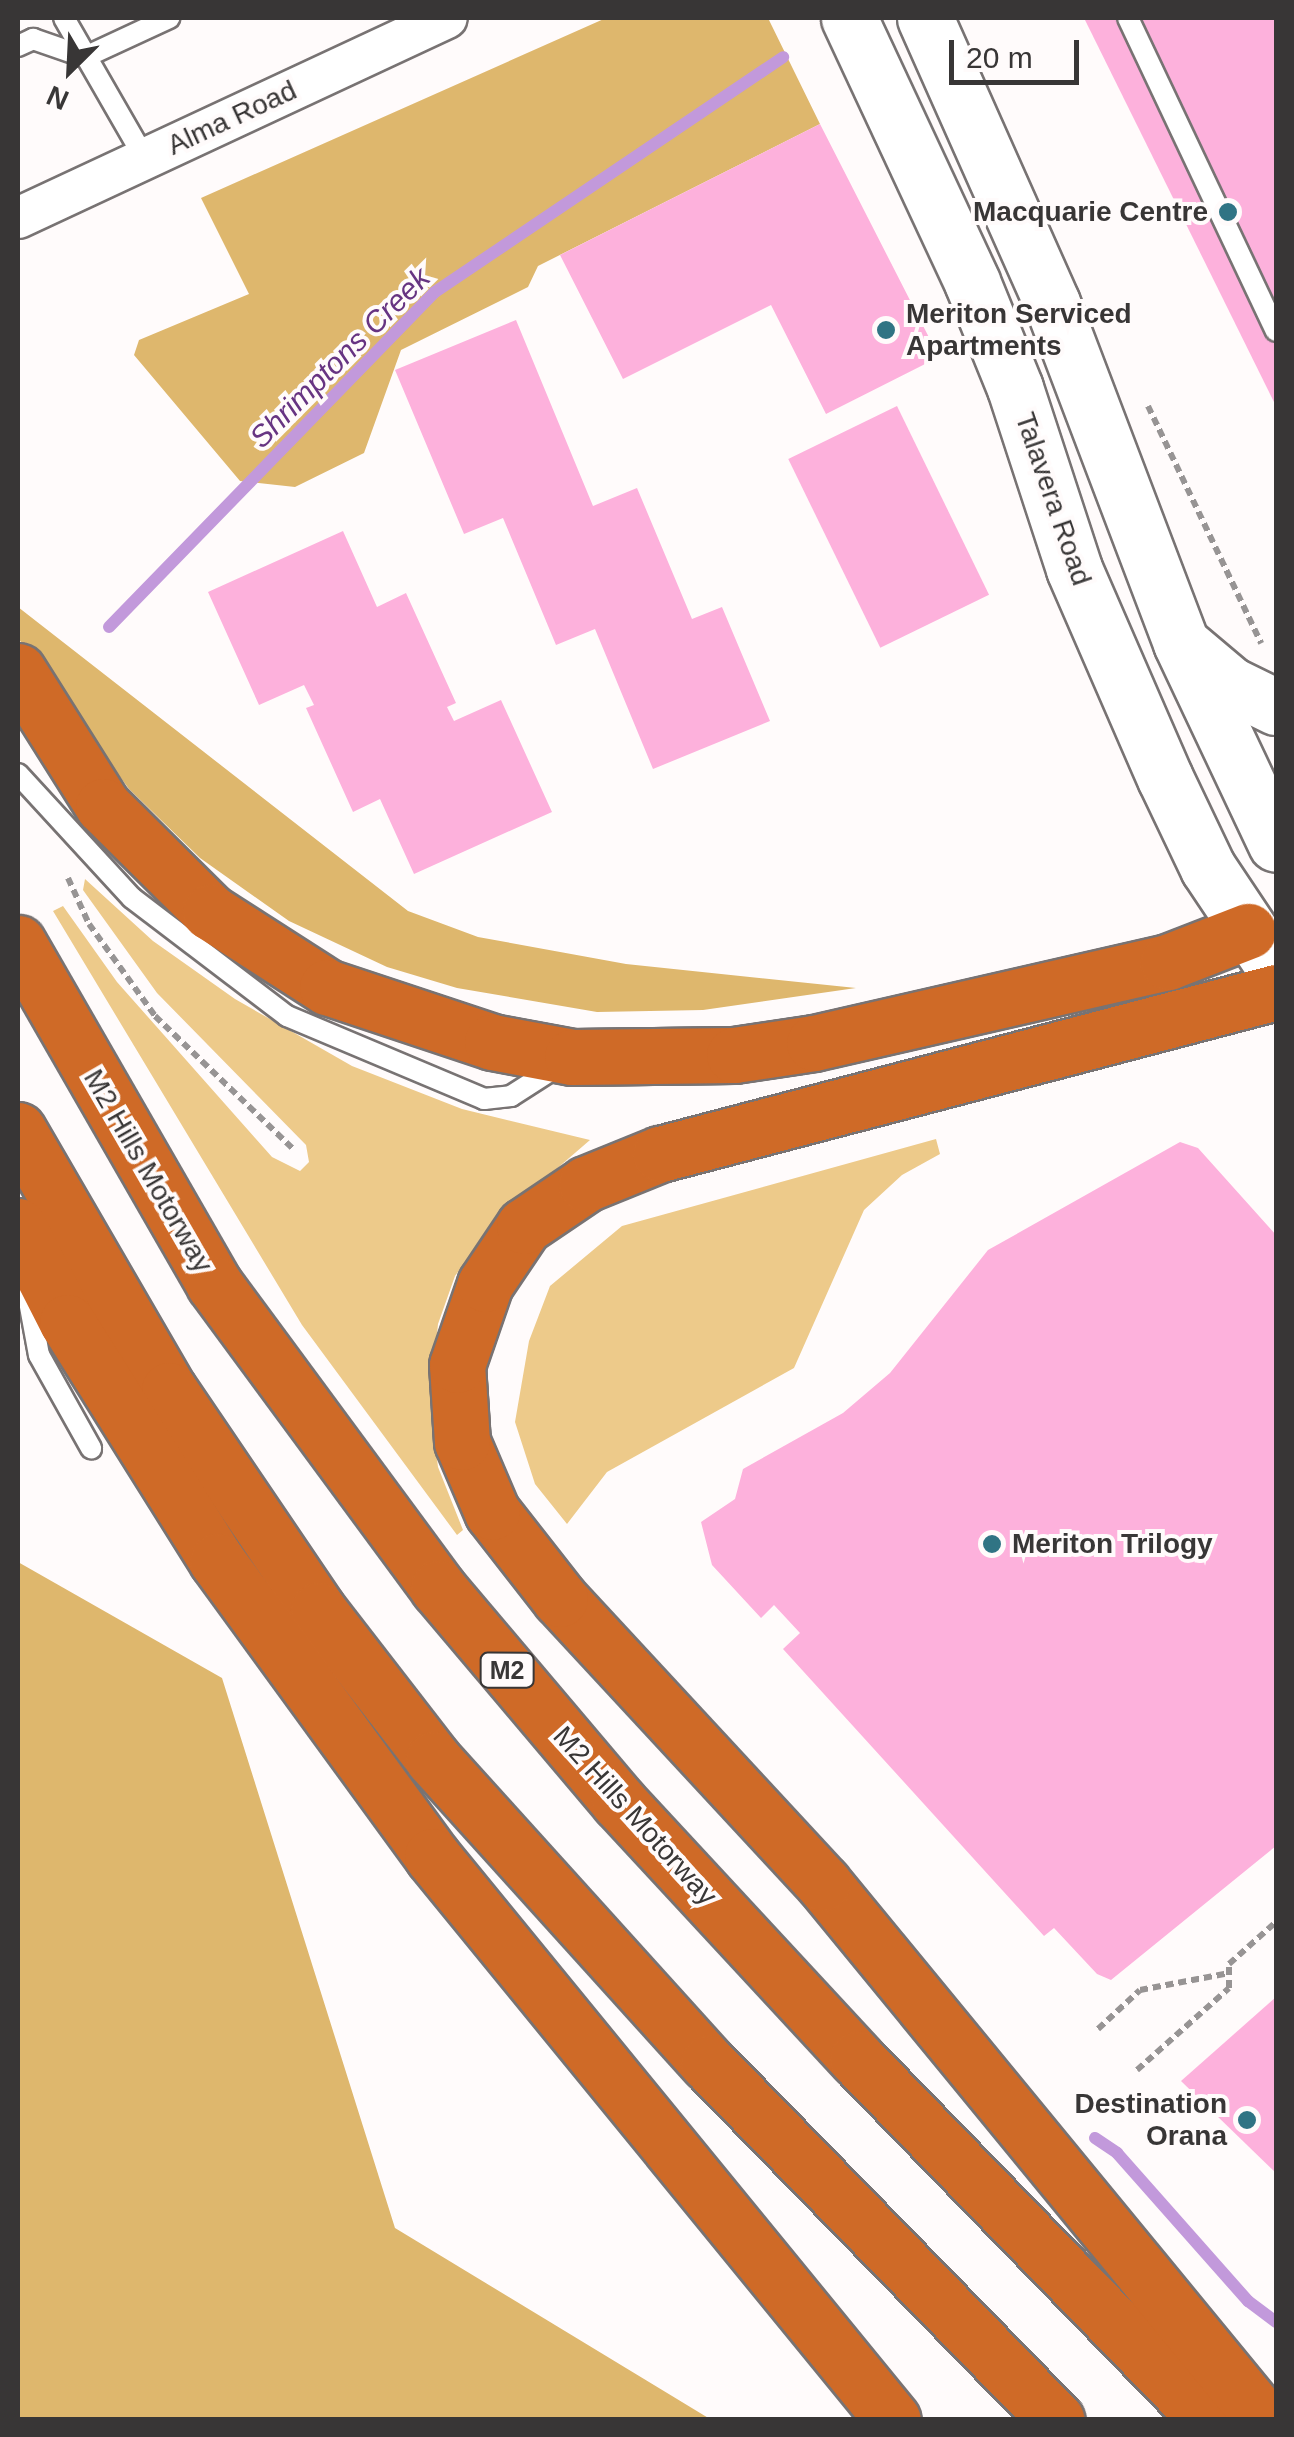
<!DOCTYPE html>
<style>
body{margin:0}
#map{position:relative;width:1294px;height:2437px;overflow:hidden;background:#fffbfb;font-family:Helvetica,sans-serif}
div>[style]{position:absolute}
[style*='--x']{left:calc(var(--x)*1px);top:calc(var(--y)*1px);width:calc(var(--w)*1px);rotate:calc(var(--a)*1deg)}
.green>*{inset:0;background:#edca8a}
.forest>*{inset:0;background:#deb76d}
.stream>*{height:12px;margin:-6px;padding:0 6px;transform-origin:6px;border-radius:6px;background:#c299db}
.building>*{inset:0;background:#fdb1dc;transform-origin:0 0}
.path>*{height:6px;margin-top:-3px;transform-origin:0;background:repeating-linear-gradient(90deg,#979494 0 8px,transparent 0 13px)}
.roads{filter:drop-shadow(2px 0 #787373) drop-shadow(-2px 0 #787373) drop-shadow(0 2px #787373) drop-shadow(0 -2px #787373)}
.service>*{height:20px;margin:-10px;padding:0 10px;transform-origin:10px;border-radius:10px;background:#fff}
.minor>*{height:40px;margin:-20px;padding:0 20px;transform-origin:20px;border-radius:20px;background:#fff}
.secondary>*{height:55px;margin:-27.5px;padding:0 27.5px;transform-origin:27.5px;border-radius:27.5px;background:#fff}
.motorway>*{height:55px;margin:-27.5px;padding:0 27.5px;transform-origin:27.5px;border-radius:27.5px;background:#cf6a27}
.dots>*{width:28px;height:28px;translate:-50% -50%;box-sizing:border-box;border:5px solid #fffbfb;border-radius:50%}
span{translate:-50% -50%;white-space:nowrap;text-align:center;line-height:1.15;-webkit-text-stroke:8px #fffbfb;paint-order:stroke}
.shield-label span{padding:2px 8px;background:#fffbfb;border:2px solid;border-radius:8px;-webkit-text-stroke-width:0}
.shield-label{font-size:25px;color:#383636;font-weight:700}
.street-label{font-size:28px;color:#383636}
.poi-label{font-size:28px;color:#383636;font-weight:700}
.right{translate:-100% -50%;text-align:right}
.left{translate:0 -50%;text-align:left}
.water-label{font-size:30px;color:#673482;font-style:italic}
.frame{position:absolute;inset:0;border:20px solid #383636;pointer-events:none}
.north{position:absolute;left:20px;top:20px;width:100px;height:100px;-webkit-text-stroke:8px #fffbfb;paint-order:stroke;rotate:204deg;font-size:28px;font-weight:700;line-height:40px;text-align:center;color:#383636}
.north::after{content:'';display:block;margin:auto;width:35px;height:45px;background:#383636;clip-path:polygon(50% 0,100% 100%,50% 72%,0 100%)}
.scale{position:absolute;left:949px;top:40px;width:130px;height:45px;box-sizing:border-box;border:5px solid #383636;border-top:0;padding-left:12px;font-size:30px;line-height:35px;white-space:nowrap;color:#383636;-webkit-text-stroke:8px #fffbfb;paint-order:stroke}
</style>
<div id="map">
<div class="green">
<i style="clip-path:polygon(85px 879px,153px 941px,235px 999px,352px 1066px,462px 1109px,590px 1140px,496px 1221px,455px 1276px,438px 1324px,430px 1404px,438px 1467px,463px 1530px,457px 1535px,302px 1325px,53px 911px,63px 906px,117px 982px,272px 1157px,300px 1171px,309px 1162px,306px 1145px,157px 993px,83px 890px)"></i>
<i style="clip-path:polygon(936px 1139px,940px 1154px,902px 1175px,864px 1210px,794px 1368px,607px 1472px,567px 1524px,535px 1484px,515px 1422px,529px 1341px,550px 1286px,622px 1226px)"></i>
</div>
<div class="forest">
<i style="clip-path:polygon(606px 18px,768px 18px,820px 124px,538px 266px,528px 287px,401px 350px,364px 453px,295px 487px,240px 481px,134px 355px,139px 340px,249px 294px,201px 198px)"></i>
<i style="clip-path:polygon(18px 607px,408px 911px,478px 937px,626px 964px,856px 988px,703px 1010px,597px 1012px,457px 988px,387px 967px,289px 921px,200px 858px,129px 789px,18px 638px)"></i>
<i style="clip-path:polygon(18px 1562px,222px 1678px,395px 2228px,710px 2419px,18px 2419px)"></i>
</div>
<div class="stream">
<i style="--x:109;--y:627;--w:467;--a:-45.8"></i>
<i style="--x:435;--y:292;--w:420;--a:-34"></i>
<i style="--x:1095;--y:2138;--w:27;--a:34"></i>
<i style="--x:1117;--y:2153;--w:198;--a:48.5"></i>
<i style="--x:1248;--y:2301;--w:35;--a:37"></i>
</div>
<div class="building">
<i style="clip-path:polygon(1084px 18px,1276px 18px,1276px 406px)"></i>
<i style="clip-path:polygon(820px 124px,939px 357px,826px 414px,771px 305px,623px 379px,560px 255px)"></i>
<i style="clip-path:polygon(516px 320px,593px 506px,637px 488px,692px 619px,722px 607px,770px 721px,653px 769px,595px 629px,556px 645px,503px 518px,464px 534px,395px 370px)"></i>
<i style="left:897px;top:406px;width:210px;height:121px;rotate:64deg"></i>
<i style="clip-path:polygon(343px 531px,377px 607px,406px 593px,456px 703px,447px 707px,454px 721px,501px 700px,552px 812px,414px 874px,380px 799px,353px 812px,306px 708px,314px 705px,304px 685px,259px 705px,208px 592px)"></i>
<i style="clip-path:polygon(1180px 1142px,1198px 1148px,1276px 1235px,1276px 1846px,1111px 1980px,1097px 1974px,1054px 1928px,1044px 1936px,783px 1649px,800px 1633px,774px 1605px,761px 1618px,712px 1565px,701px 1522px,735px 1499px,743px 1469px,843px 1413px,890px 1373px,988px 1250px)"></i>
<i style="clip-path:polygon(1276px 1997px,1276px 2173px,1181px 2081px)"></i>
</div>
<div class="path">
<i style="--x:1148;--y:406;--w:263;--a:64.5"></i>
<i style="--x:68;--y:878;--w:51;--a:65.5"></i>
<i style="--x:89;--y:924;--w:113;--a:54.3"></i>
<i style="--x:155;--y:1016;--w:192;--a:43.9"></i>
<i style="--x:1098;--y:2029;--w:57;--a:-42.9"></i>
<i style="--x:1140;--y:1990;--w:91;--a:-10.8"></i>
<i style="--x:1137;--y:2070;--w:123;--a:-41.7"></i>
<i style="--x:1229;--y:1988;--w:24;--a:-90"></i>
<i style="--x:1229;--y:1964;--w:63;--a:-41.8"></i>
</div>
<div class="roads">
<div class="service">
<i style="--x:64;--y:18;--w:163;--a:60.1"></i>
<i style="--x:1128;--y:18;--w:346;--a:64.7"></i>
<i style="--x:18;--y:46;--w:17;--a:-25"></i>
<i style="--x:33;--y:39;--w:55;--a:19.1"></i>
<i style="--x:85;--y:57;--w:93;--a:-24.9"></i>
<i style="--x:18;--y:774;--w:168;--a:47.4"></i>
<i style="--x:132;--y:898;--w:195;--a:37.3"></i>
<i style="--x:287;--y:1016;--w:214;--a:22.8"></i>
<i style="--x:484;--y:1099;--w:27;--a:-6"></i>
<i style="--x:511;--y:1096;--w:56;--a:-32.6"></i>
<i style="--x:26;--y:1285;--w:71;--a:79.5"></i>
<i style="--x:39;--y:1355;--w:107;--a:60.8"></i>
</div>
<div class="minor">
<i style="--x:18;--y:218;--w:473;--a:-25"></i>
</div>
<div class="secondary">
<i style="--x:849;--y:18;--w:291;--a:65"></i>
<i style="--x:972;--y:282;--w:114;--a:67.9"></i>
<i style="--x:1015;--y:388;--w:190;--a:71.9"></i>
<i style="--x:1074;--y:569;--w:228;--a:66.5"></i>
<i style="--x:1165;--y:778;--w:100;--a:64.5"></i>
<i style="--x:1208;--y:868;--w:123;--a:56.3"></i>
<i style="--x:925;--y:18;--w:312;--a:66"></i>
<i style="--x:1052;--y:303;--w:364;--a:69.2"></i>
<i style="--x:1181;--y:643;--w:222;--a:64.7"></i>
<i style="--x:1187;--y:648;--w:57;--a:40.1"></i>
<i style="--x:1231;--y:685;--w:50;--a:26.1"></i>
</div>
<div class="motorway">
<i style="--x:18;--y:671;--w:160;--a:57.8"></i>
<i style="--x:103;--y:806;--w:151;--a:44.7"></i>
<i style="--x:210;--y:912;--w:139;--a:32.7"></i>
<i style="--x:327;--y:987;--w:174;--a:18.4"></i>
<i style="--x:492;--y:1042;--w:81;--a:10.6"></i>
<i style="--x:572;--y:1057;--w:162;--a:-0.7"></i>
<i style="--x:734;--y:1055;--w:81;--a:-8.5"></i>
<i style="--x:814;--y:1043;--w:363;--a:-12.9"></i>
<i style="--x:1168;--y:962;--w:86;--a:-21.2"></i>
<i style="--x:18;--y:943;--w:393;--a:60.1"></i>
<i style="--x:214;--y:1284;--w:378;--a:53.6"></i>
<i style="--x:438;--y:1588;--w:280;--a:49.8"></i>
<i style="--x:619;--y:1802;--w:350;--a:47.2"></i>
<i style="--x:857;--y:2059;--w:504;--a:45.8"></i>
<i style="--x:18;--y:1130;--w:301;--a:59.9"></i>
<i style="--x:169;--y:1390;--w:266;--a:55.9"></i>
<i style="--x:318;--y:1610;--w:188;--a:52.3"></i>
<i style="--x:433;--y:1759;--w:410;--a:47.9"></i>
<i style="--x:708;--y:2063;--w:499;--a:45.7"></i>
<i style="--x:18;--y:1226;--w:108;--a:63"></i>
<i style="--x:67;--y:1322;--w:282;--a:57.9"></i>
<i style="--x:217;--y:1561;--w:365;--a:53.9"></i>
<i style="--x:432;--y:1856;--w:728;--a:50.74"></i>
<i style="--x:1264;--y:2420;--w:695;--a:-129.39"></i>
<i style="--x:823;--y:1883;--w:387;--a:-132.8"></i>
<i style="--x:560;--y:1599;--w:110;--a:-128"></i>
<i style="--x:492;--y:1512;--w:76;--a:-113.2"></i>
<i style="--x:462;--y:1442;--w:77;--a:-93.7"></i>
<i style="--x:457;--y:1365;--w:86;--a:-70.9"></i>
<i style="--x:485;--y:1284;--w:70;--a:-56.1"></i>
<i style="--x:524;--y:1226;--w:75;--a:-34.1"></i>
<i style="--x:586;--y:1184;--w:80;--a:-22.1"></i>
<i style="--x:660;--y:1154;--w:637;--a:-14.73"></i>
</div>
</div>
<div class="dots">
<i style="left:1228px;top:212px;background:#307484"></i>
<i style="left:886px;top:330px;background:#307484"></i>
<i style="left:992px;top:1544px;background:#307484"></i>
<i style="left:1247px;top:2120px;background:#307484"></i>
</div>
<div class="shield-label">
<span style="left:507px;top:1670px">M2</span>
</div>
<div class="street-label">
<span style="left:232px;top:118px;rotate:-25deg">Alma Road</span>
<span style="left:1053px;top:499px;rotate:71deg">Talavera Road</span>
<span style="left:148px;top:1171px;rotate:60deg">M2 Hills Motorway</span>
<span style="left:635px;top:1816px;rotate:48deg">M2 Hills Motorway</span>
</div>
<div class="poi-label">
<span class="right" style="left:1208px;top:212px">Macquarie Centre</span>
<span class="left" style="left:906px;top:330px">Meriton Serviced<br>Apartments</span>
<span class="left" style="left:1012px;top:1544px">Meriton Trilogy</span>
<span class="right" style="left:1227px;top:2120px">Destination<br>Orana</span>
</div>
<div class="water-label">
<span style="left:340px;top:358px;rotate:-45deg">Shrimptons Creek</span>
</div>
<div class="frame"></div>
<div class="north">N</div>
<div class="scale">20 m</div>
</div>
